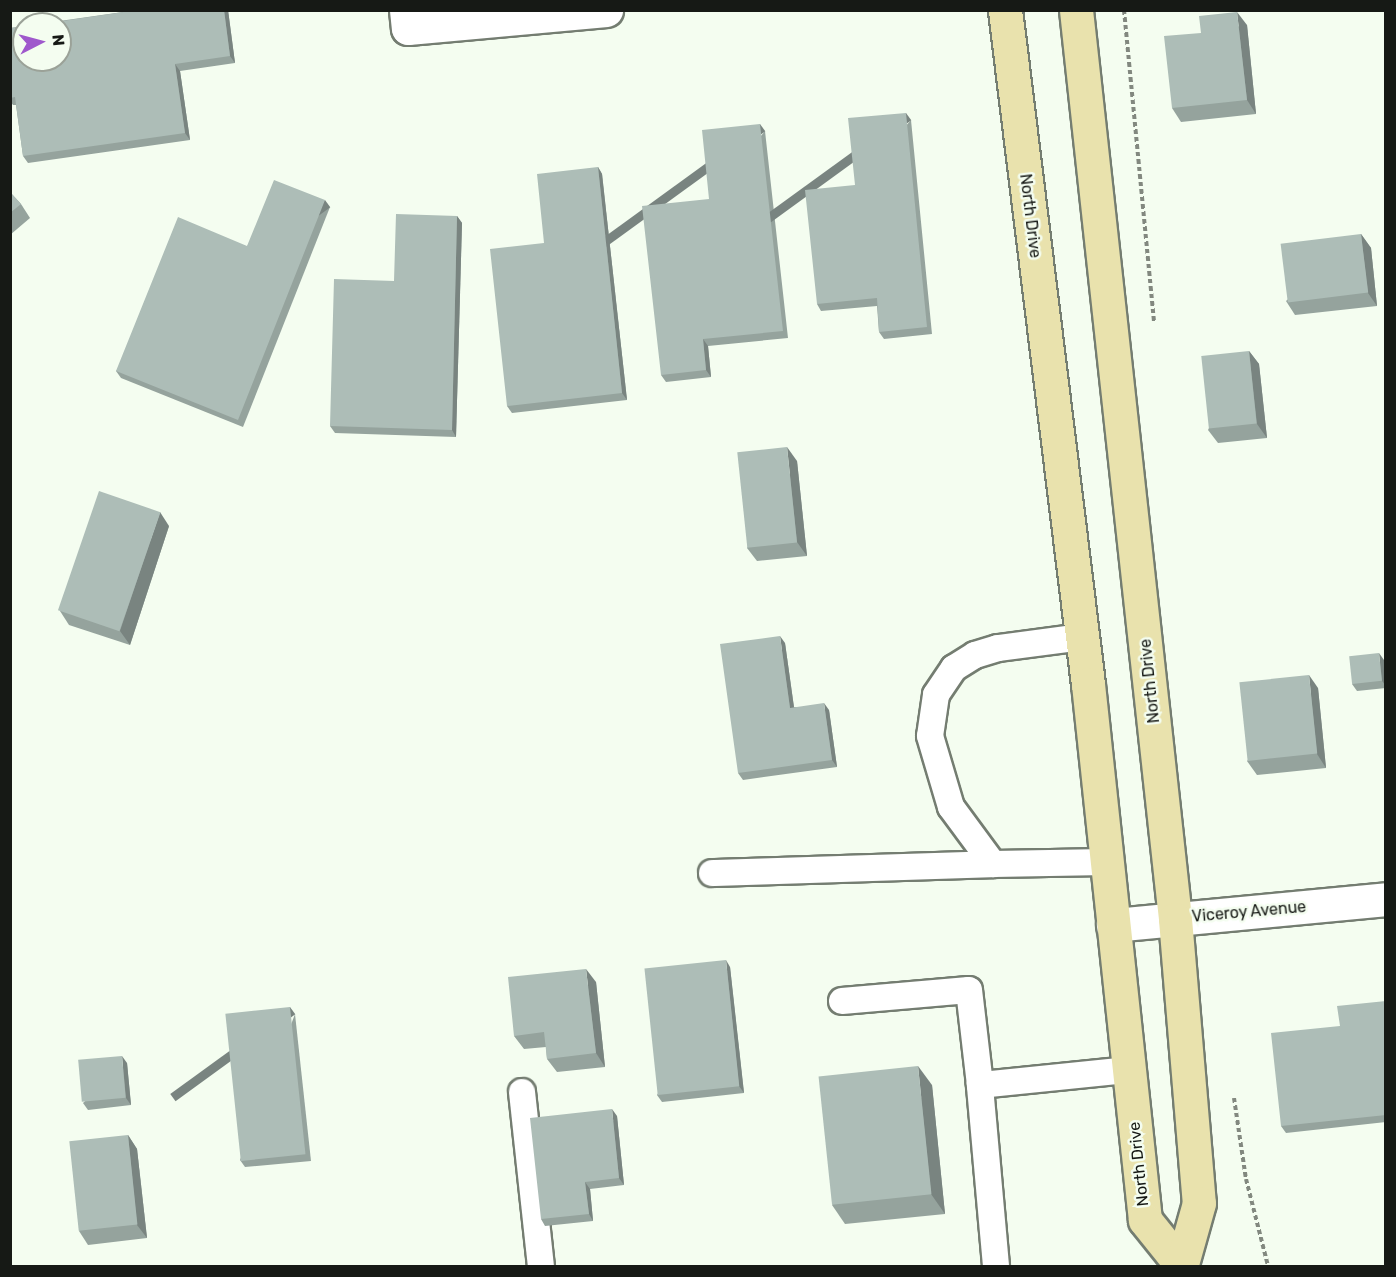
<!DOCTYPE html>
<style>
body{margin:0}
#map{position:relative;width:1396px;height:1277px;overflow:hidden;background:#f4fdf0;font-family:Rubik,sans-serif}
div>[style]{position:absolute}
[style*='--x']{left:calc(var(--x)*1px);top:calc(var(--y)*1px);width:calc(var(--w)*1px);rotate:calc(var(--a)*1deg)}
.path>*{height:4px;margin-top:-2px;transform-origin:0;background:repeating-linear-gradient(90deg,#82887f 0 4.5px,transparent 0 7.5px)}
.roads{filter:drop-shadow(2px 0 #747d71) drop-shadow(-2px 0 #747d71) drop-shadow(0 2px #747d71) drop-shadow(0 -2px #747d71)}
.lane>*{height:26px;margin:-13px;padding:0 13px;transform-origin:13px;border-radius:13px;background:#fff}
.street>*{height:33px;margin:-16.5px;padding:0 16.5px;transform-origin:16.5px;border-radius:16.5px;background:#fff}
.primary>*{height:33px;margin:-16.5px;padding:0 16.5px;transform-origin:16.5px;border-radius:16.5px;background:#e9e2ad}
.wall>*{inset:0;background:#95a39d}
.shaded-wall>*{inset:0;background:#798480;transform-origin:0 0}
.building>*{inset:0;background:#adbdb7;transform-origin:0 0}
span{translate:-50% -50%;white-space:nowrap;text-align:center;line-height:1.15;-webkit-text-stroke:5px #f4fdf0;paint-order:stroke}
.street-label{font-size:16px;color:#161915}
.frame{position:absolute;inset:0;border:12px solid #161915;pointer-events:none}
.north{position:absolute;left:12px;top:12px;width:60px;height:60px;box-sizing:border-box;background:#f4fdf0;border:2px solid #9ba298;border-radius:50%;rotate:84deg;font-size:16px;font-weight:700;line-height:24px;text-align:center;color:#161915}
.north::after{content:'';display:block;margin:auto;width:21px;height:27px;background:#9f58cc;clip-path:polygon(50% 0,100% 100%,50% 72%,0 100%)}
</style>
<div id="map">
<div class="path">
<i style="--x:1124;--y:10;--w:314;--a:84.5"></i>
<i style="--x:1234;--y:1098;--w:82;--a:81.6"></i>
<i style="--x:1246;--y:1179;--w:90;--a:75.8"></i>
</div>
<div class="roads">
<div class="lane">
<i style="--x:1082;--y:637;--w:85;--a:172.5"></i>
<i style="--x:998;--y:648;--w:24;--a:163"></i>
<i style="--x:975;--y:655;--w:25;--a:148"></i>
<i style="--x:954;--y:668;--w:32;--a:124"></i>
<i style="--x:936;--y:695;--w:41;--a:98.3"></i>
<i style="--x:930;--y:736;--w:74;--a:73.5"></i>
<i style="--x:951;--y:807;--w:71;--a:53.6"></i>
<i style="--x:993;--y:864;--w:113;--a:-1"></i>
<i style="--x:712;--y:873;--w:281;--a:-1.8"></i>
<i style="--x:842;--y:1001;--w:127;--a:-5"></i>
<i style="--x:969;--y:990;--w:96;--a:83.4"></i>
<i style="--x:522;--y:1092;--w:175;--a:83.8"></i>
<i style="--x:996;--y:1266;--w:182;--a:-95.1"></i>
<i style="--x:980;--y:1085;--w:149;--a:-5.8"></i>
</div>
<div class="street">
<i style="--x:406;--y:10;--w:18;--a:84"></i>
<i style="--x:408;--y:28;--w:199;--a:-5.2"></i>
<i style="--x:1113;--y:925;--w:274;--a:-5.4"></i>
</div>
<div class="primary">
<i style="--x:1005;--y:10;--w:679;--a:82.98"></i>
<i style="--x:1088;--y:684;--w:539;--a:83.93"></i>
<i style="--x:1145;--y:1220;--w:59;--a:51.2"></i>
<i style="--x:1076;--y:10;--w:914;--a:83.78"></i>
<i style="--x:1175;--y:919;--w:285;--a:85.2"></i>
<i style="--x:1199;--y:1203;--w:63;--a:105.6"></i>
</div>
</div>
<div class="wall">
<i style="clip-path:polygon(137px 10px,228px 10px,235px 63px,180px 71px,190px 140px,28px 163px,23px 156px,16px 105px,13px 105px,10px 101px,10px 28px)"></i>
<i style="clip-path:polygon(1247px 25px,1256px 114px,1181px 122px,1172px 108px,1201px 33px)"></i>
<i style="clip-path:polygon(911px 120px,932px 334px,884px 339px,879px 332px,877px 306px,821px 311px,817px 304px,855px 185px)"></i>
<i style="clip-path:polygon(765px 131px,788px 338px,708px 346px,711px 377px,666px 382px,661px 375px,709px 199px)"></i>
<i style="clip-path:polygon(598px 167px,602px 174px,627px 400px,512px 413px,507px 406px,544px 243px)"></i>
<i style="clip-path:polygon(10px 192px,21px 204px,30px 218px,10px 235px)"></i>
<i style="clip-path:polygon(330px 207px,243px 427px,121px 378px,116px 371px,247px 246px)"></i>
<i style="clip-path:polygon(457px 216px,462px 223px,456px 437px,335px 433px,330px 426px,394px 281px)"></i>
<i style="clip-path:polygon(1361px 234px,1371px 248px,1377px 306px,1295px 315px,1286px 301px)"></i>
<i style="clip-path:polygon(1249px 351px,1259px 364px,1267px 438px,1218px 443px,1208px 430px)"></i>
<i style="clip-path:polygon(797px 461px,807px 556px,757px 561px,747px 548px)"></i>
<i style="clip-path:polygon(169px 526px,130px 645px,69px 625px,60px 611px)"></i>
<i style="clip-path:polygon(785px 643px,794px 707px,829px 710px,837px 767px,743px 780px,738px 773px)"></i>
<i style="clip-path:polygon(1384px 660px,1386px 688px,1357px 691px,1352px 684px)"></i>
<i style="clip-path:polygon(1318px 688px,1326px 768px,1257px 775px,1247px 761px)"></i>
<i style="clip-path:polygon(730px 967px,744px 1093px,662px 1102px,657px 1095px)"></i>
<i style="clip-path:polygon(596px 982px,605px 1067px,557px 1072px,547px 1059px,546px 1047px,524px 1049px,514px 1036px)"></i>
<i style="clip-path:polygon(1386px 1001px,1386px 1122px,1286px 1133px,1281px 1126px,1340px 1026px)"></i>
<i style="clip-path:polygon(295px 1014px,311px 1161px,245px 1167px,240px 1160px)"></i>
<i style="clip-path:polygon(127px 1063px,131px 1105px,88px 1110px,83px 1103px)"></i>
<i style="clip-path:polygon(932px 1085px,945px 1214px,845px 1224px,832px 1205px)"></i>
<i style="clip-path:polygon(617px 1116px,624px 1185px,590px 1189px,593px 1221px,545px 1226px,541px 1219px)"></i>
<i style="clip-path:polygon(128px 1135px,137px 1149px,147px 1238px,88px 1245px,79px 1231px)"></i>
</div>
<div class="shaded-wall">
<i style="clip-path:polygon(224px 10px,228px 10px,235px 63px,230px 56px)"></i>
<i style="clip-path:polygon(1237px 12px,1247px 25px,1256px 114px,1247px 100px)"></i>
<i style="clip-path:polygon(175px 64px,180px 71px,190px 140px,185px 133px)"></i>
<i style="left:906px;top:113px;width:9px;height:215px;rotate:54deg"></i>
<i style="left:760px;top:124px;width:9px;height:208px;rotate:54deg"></i>
<i style="clip-path:polygon(598px 167px,602px 174px,627px 400px,622px 393px)"></i>
<i style="left:325px;top:200px;width:9px;height:237px;rotate:54deg"></i>
<i style="clip-path:polygon(457px 216px,462px 223px,456px 437px,452px 430px)"></i>
<i style="clip-path:polygon(1361px 234px,1371px 248px,1377px 306px,1368px 293px)"></i>
<i style="clip-path:polygon(703px 339px,708px 346px,711px 377px,706px 370px)"></i>
<i style="clip-path:polygon(1249px 351px,1259px 364px,1267px 438px,1257px 424px)"></i>
<i style="clip-path:polygon(787px 447px,797px 461px,807px 556px,797px 542px)"></i>
<i style="clip-path:polygon(160px 512px,169px 526px,130px 645px,120px 631px)"></i>
<i style="clip-path:polygon(780px 636px,785px 643px,795px 715px,790px 708px)"></i>
<i style="clip-path:polygon(1379px 653px,1384px 660px,1386px 686px,1382px 681px)"></i>
<i style="clip-path:polygon(1309px 675px,1318px 688px,1326px 768px,1317px 754px)"></i>
<i style="clip-path:polygon(824px 703px,829px 710px,837px 767px,832px 760px)"></i>
<i style="clip-path:polygon(726px 960px,730px 967px,744px 1093px,739px 1086px)"></i>
<i style="clip-path:polygon(586px 969px,596px 982px,605px 1067px,596px 1053px)"></i>
<i style="left:290px;top:1007px;width:9px;height:148px;rotate:54deg"></i>
<i style="clip-path:polygon(122px 1056px,127px 1063px,131px 1105px,126px 1098px)"></i>
<i style="clip-path:polygon(918px 1066px,932px 1085px,945px 1214px,931px 1194px)"></i>
<i style="clip-path:polygon(612px 1109px,617px 1116px,624px 1185px,619px 1178px)"></i>
<i style="clip-path:polygon(128px 1135px,137px 1149px,147px 1238px,137px 1225px)"></i>
<i style="clip-path:polygon(585px 1182px,590px 1189px,593px 1221px,589px 1214px)"></i>
</div>
<div class="building">
<i style="clip-path:polygon(137px 10px,224px 10px,230px 56px,175px 64px,185px 133px,23px 156px,15px 97px,10px 98px,10px 28px,24px 27px,24px 60px,60px 60px,60px 24px,42px 24px)"></i>
<i style="clip-path:polygon(1237px 12px,1247px 100px,1172px 108px,1164px 36px,1201px 33px,1199px 16px)"></i>
<i style="clip-path:polygon(906px 113px,927px 327px,879px 332px,877px 298px,817px 304px,805px 190px,855px 185px,848px 118px)"></i>
<i style="clip-path:polygon(760px 124px,783px 331px,703px 339px,706px 370px,661px 375px,642px 206px,709px 199px,702px 130px)"></i>
<i style="clip-path:polygon(598px 167px,622px 393px,507px 406px,490px 249px,544px 243px,537px 174px)"></i>
<i style="clip-path:polygon(274px 180px,325px 200px,238px 420px,116px 371px,178px 217px,247px 246px)"></i>
<i style="clip-path:polygon(10px 192px,21px 204px,10px 213px)"></i>
<i style="clip-path:polygon(396px 214px,457px 216px,452px 430px,330px 426px,334px 279px,394px 281px)"></i>
<i style="left:1361px;top:234px;width:59px;height:81px;rotate:83deg"></i>
<i style="left:1249px;top:351px;width:73px;height:48px;rotate:84deg"></i>
<i style="left:787px;top:447px;width:96px;height:50px;rotate:84deg"></i>
<i style="left:99px;top:491px;width:65px;height:126px;rotate:19deg"></i>
<i style="clip-path:polygon(780px 636px,790px 708px,824px 703px,832px 760px,738px 773px,720px 644px)"></i>
<i style="left:1379px;top:653px;width:28px;height:30px;rotate:84deg"></i>
<i style="left:1309px;top:675px;width:79px;height:70px;rotate:84deg"></i>
<i style="left:726px;top:960px;width:127px;height:82px;rotate:84deg"></i>
<i style="clip-path:polygon(586px 969px,596px 1053px,547px 1059px,544px 1032px,514px 1036px,508px 977px)"></i>
<i style="clip-path:polygon(1386px 1001px,1386px 1115px,1281px 1126px,1271px 1033px,1340px 1026px,1337px 1006px)"></i>
<i style="left:290px;top:1007px;width:148px;height:65px;rotate:84deg"></i>
<i style="left:122px;top:1056px;width:42px;height:44px;rotate:85deg"></i>
<i style="left:918px;top:1066px;width:129px;height:100px;rotate:84deg"></i>
<i style="clip-path:polygon(612px 1109px,619px 1178px,585px 1182px,589px 1214px,541px 1219px,530px 1118px)"></i>
<i style="left:128px;top:1135px;width:90px;height:59px;rotate:84deg"></i>
</div>
<div class="street-label">
<span style="left:1030px;top:216px;rotate:83deg">North Drive</span>
<span style="left:1150px;top:681px;rotate:-96deg">North Drive</span>
<span style="left:1249px;top:912px;rotate:-5deg">Viceroy Avenue</span>
<span style="left:1139px;top:1164px;rotate:-96deg">North Drive</span>
</div>
<div class="frame"></div>
<div class="north">N</div>
</div>
